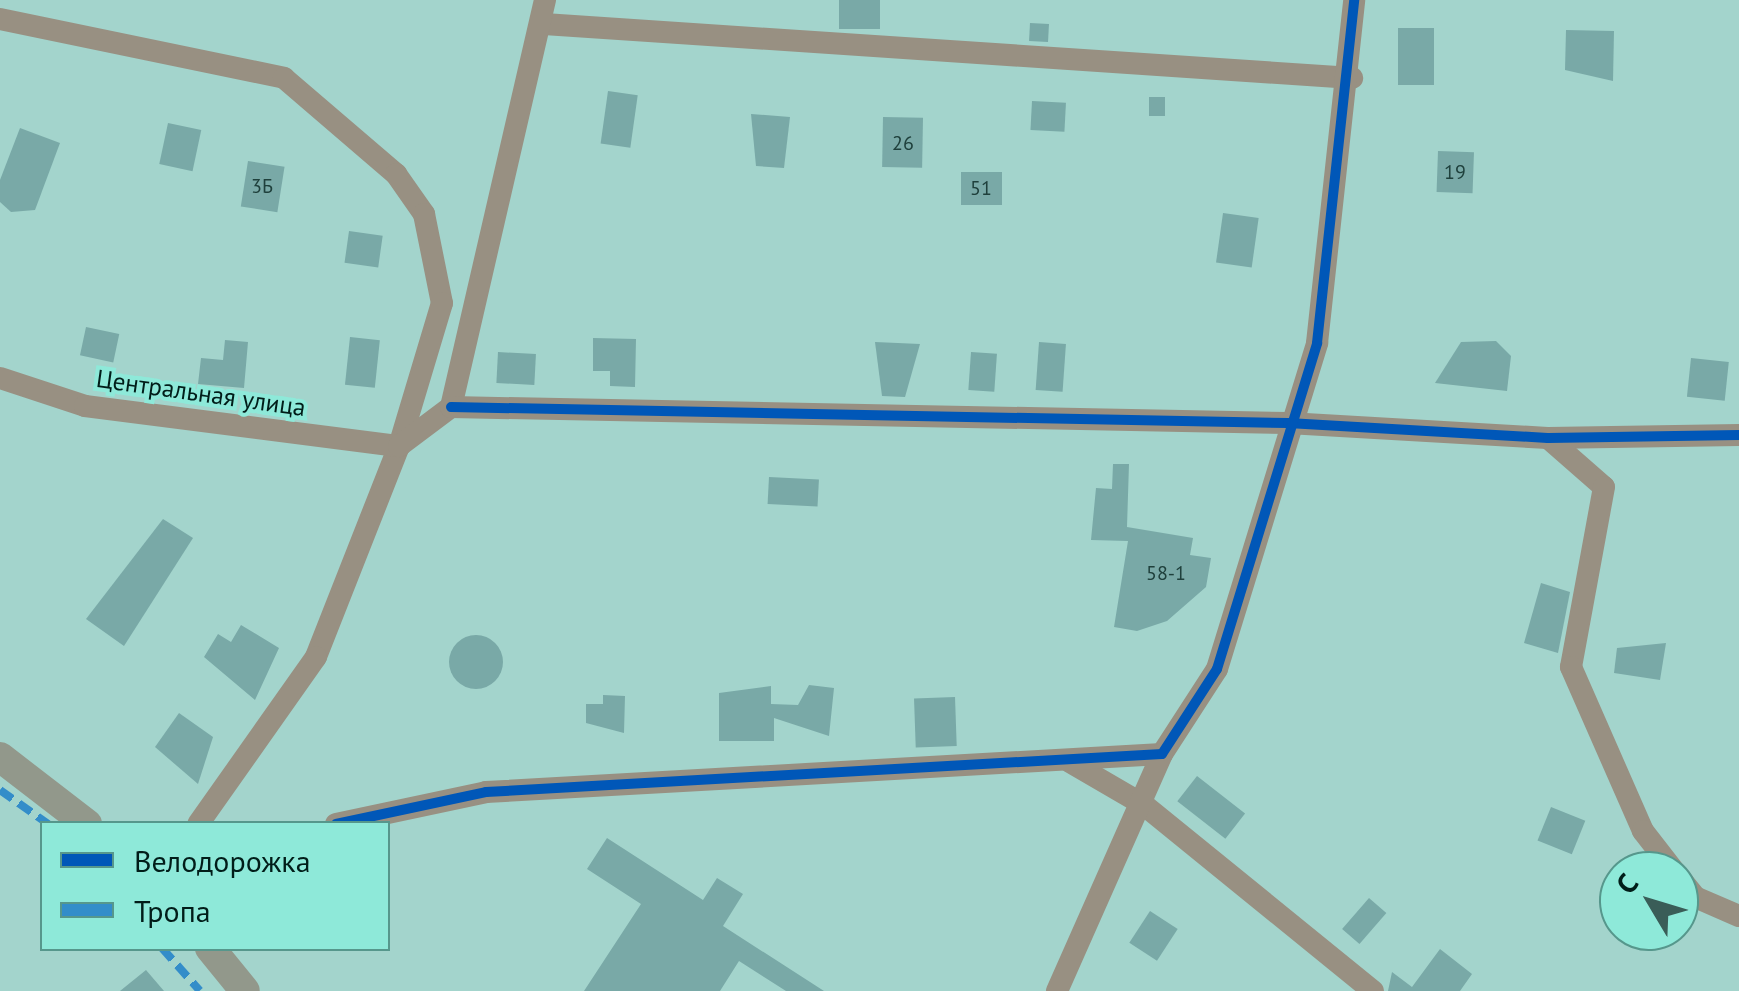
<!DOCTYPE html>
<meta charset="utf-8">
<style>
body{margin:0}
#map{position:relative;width:1739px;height:991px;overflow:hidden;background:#a3d4cc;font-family:"PT Sans",sans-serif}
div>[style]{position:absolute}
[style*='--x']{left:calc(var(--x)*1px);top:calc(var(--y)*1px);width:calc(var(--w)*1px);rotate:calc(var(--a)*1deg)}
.building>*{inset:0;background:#79a9a7;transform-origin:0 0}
.round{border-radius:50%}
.minor>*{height:22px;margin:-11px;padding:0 11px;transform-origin:11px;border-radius:11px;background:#989082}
.secondary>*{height:30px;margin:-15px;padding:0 15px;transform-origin:15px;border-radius:15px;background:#92988b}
.quiet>*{height:8px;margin-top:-4px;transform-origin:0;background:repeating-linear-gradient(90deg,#338dc9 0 15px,transparent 0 23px)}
.cycleway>*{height:10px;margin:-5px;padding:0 5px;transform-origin:5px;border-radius:5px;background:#0057b8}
span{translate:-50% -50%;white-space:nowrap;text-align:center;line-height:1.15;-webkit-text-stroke:8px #8ee9d9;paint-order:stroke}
.number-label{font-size:20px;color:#1f403c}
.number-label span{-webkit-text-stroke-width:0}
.street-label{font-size:25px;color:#011d19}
.legend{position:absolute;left:40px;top:821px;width:350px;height:130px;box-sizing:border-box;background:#8ee9d9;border:2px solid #56978c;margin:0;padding:12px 18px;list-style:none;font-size:30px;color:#011d19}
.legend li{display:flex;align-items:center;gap:20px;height:50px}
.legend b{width:50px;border:2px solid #56978c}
.north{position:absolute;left:1599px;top:851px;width:100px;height:100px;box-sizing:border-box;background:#8ee9d9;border:2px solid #56978c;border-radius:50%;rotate:308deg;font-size:28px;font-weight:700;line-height:40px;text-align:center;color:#011d19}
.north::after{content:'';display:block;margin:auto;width:35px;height:45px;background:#3a5d58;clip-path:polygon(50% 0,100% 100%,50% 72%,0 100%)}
</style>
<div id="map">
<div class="building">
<i style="left:839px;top:0;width:41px;height:29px"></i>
<i style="left:1030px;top:23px;width:19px;height:18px;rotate:3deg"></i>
<i style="left:1398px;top:28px;width:36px;height:57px"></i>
<i style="clip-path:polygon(1566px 30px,1614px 31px,1613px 81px,1565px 70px)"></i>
<i style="left:608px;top:91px;width:30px;height:53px;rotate:8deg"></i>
<i style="left:1149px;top:97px;width:16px;height:19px"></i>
<i style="left:1032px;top:101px;width:34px;height:29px;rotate:3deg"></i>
<i style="clip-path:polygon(751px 114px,790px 117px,784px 168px,756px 166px)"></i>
<i style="left:883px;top:117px;width:40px;height:50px;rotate:1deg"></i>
<i style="left:168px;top:123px;width:34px;height:42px;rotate:12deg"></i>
<i style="clip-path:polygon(20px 128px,60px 143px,35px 210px,11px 212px,0 202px,0 180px)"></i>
<i style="left:1438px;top:151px;width:36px;height:41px;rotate:2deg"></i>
<i style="left:248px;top:161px;width:37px;height:46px;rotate:9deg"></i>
<i style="left:961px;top:172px;width:41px;height:33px"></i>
<i style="left:1223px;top:213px;width:36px;height:50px;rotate:8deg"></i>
<i style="left:349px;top:231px;width:34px;height:32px;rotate:8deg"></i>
<i style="left:86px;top:327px;width:34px;height:29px;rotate:12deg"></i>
<i style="left:350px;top:337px;width:30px;height:48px;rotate:6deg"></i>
<i style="clip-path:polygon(593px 338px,636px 339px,635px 387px,610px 386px,610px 371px,593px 371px)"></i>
<i style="clip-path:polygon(225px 340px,248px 342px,244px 388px,198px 384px,201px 358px,223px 360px)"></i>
<i style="clip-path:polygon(1496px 341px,1511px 356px,1507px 391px,1435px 383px,1461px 342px)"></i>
<i style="clip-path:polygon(875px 342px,920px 344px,905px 397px,882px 396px)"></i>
<i style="left:1039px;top:342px;width:27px;height:48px;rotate:4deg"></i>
<i style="left:498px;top:352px;width:38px;height:31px;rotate:3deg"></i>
<i style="left:971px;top:352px;width:26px;height:38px;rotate:4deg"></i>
<i style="left:1691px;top:358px;width:38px;height:39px;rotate:6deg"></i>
<i style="clip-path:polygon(1113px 464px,1129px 464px,1127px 527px,1193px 538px,1190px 555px,1211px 558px,1206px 587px,1167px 621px,1137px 631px,1114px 627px,1128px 541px,1091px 540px,1096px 488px,1112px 489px)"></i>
<i style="left:769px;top:477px;width:50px;height:27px;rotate:3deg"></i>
<i style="clip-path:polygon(163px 519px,193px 538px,124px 646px,86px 619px)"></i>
<i style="clip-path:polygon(1541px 583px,1570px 592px,1558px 653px,1524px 643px)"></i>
<i style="clip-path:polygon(241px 625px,279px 648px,255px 700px,204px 657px,218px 634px,231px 642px)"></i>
<i class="round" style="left:449px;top:635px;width:54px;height:54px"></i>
<i style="clip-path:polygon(1666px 643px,1660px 680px,1614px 673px,1617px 648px)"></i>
<i style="clip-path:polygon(809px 685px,834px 688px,829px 736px,774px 718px,774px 741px,719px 741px,719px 693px,771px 686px,771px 704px,798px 705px)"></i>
<i style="clip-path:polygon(603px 695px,625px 696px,624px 733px,586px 723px,586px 704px,603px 704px)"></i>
<i style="left:955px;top:697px;width:49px;height:41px;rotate:88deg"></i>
<i style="clip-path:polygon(179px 713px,213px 737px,198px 784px,155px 747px)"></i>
<i style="left:1197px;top:776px;width:61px;height:32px;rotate:38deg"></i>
<i style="left:1551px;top:807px;width:37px;height:36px;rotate:22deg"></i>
<i style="clip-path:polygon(607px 838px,703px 900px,717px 878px,743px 894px,723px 926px,824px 991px,786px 991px,739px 961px,720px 991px,584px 991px,641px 904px,587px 869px)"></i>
<i style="left:1369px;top:898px;width:23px;height:41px;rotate:41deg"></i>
<i style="left:1150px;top:911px;width:33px;height:38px;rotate:33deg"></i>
<i style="clip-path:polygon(1440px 949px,1472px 974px,1460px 991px,1388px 991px,1392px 972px,1412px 987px)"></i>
<i style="clip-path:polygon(146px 970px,164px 991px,120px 991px)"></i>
</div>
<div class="minor">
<i style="--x:0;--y:19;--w:290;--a:11.7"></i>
<i style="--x:284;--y:78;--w:148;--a:40.6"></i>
<i style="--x:396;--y:174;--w:49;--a:55"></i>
<i style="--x:424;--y:214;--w:91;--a:78.6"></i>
<i style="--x:442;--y:303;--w:149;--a:106.7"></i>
<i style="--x:399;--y:446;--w:227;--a:111.5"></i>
<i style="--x:316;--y:657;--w:204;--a:125.2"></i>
<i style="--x:544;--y:24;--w:810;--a:3.82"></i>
<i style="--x:0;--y:378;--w:89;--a:18.2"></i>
<i style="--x:85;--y:406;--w:317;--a:7.3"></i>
<i style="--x:399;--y:446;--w:65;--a:-36.9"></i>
<i style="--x:451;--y:407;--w:418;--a:-77"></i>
<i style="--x:451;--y:407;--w:837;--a:1.1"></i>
<i style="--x:1288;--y:423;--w:260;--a:3.3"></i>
<i style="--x:1548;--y:438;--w:191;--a:-0.9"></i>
<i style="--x:1548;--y:438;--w:74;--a:41.2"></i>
<i style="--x:1604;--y:487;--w:183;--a:100.4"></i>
<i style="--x:1571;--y:667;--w:179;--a:66.3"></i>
<i style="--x:1643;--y:831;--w:51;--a:52.2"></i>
<i style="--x:1070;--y:762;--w:86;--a:30.2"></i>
<i style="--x:1144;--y:805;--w:295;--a:39.1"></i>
<i style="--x:336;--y:824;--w:153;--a:-12"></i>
<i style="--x:486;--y:792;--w:677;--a:-3.22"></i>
<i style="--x:1162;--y:754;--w:101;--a:-57.1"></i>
<i style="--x:1217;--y:669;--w:341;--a:-72.9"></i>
<i style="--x:1317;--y:343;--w:345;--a:-83.8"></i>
<i style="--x:1679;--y:877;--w:26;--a:51"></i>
<i style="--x:1695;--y:897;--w:48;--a:23.4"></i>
<i style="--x:1057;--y:991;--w:259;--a:-66.1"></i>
</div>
<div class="secondary">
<i style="--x:0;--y:757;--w:110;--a:37.6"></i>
<i style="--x:210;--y:948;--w:55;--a:50.9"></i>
</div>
<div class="quiet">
<i style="--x:0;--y:790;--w:59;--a:35.3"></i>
<i style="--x:162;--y:948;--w:57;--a:48.5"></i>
</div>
<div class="cycleway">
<i style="--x:451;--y:407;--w:837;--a:1.1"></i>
<i style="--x:1288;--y:423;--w:260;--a:3.3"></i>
<i style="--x:1548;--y:438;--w:191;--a:-0.9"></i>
<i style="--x:336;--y:824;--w:153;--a:-12"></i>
<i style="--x:486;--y:792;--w:677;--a:-3.22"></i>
<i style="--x:1162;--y:754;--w:101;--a:-57.1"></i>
<i style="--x:1217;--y:669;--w:341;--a:-72.9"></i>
<i style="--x:1317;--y:343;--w:345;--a:-83.8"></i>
</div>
<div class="number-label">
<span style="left:903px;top:143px">26</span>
<span style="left:1455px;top:172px">19</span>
<span style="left:262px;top:186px">3Б</span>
<span style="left:981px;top:188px">51</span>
<span style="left:1166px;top:573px">58-1</span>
</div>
<div class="street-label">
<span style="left:201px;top:393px;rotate:8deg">Центральная улица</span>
</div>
<ul class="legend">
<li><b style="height:12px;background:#0057b8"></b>Велодорожка</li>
<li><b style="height:12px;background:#338dc9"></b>Тропа</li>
</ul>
<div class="north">С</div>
</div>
